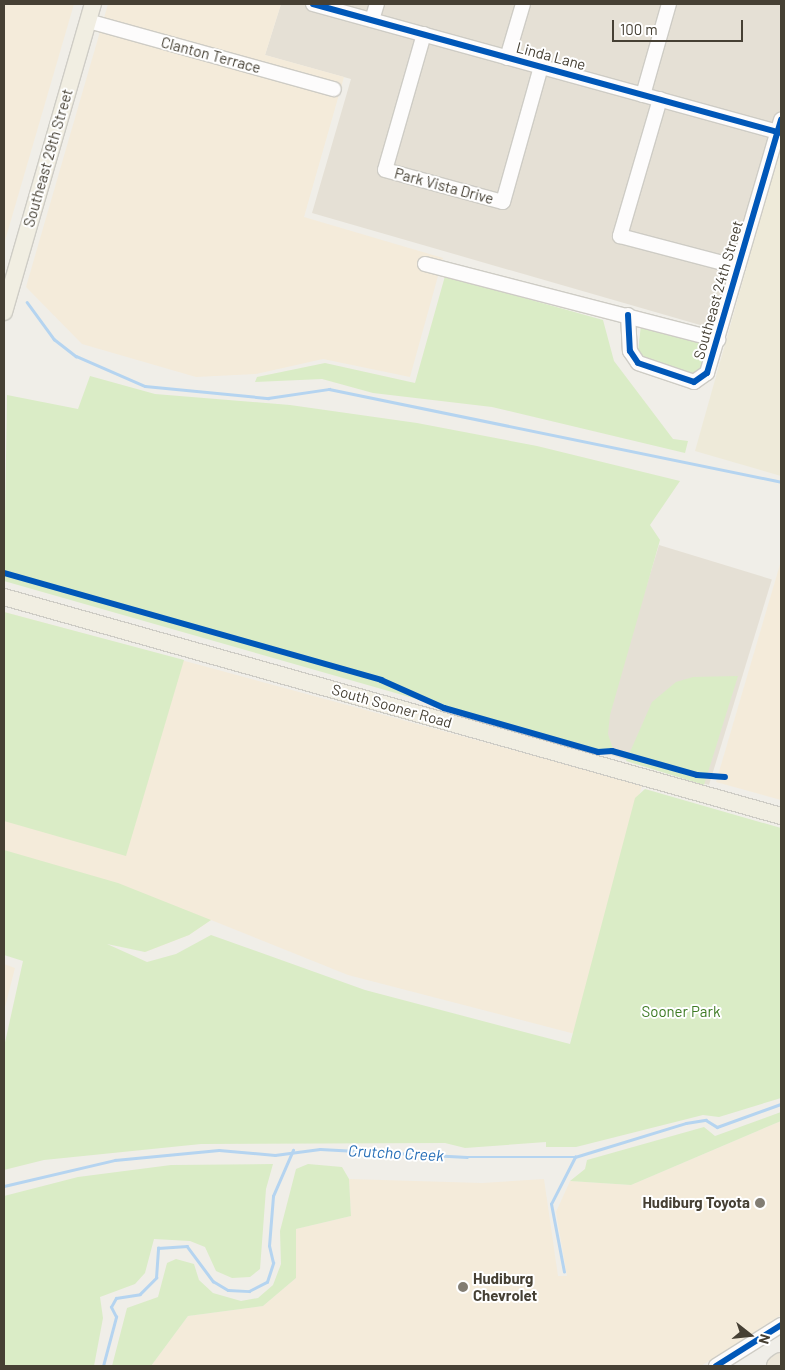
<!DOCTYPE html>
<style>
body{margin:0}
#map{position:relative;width:785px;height:1370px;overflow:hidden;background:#f0eee8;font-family:Barlow,sans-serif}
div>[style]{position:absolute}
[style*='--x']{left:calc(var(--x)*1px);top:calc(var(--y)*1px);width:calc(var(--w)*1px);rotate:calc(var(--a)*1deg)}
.residential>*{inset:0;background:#e5e0d5;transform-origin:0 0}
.commercial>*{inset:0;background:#f4ebda}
.education>*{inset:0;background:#eeead9}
.green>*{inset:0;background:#daecc6}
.stream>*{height:2.5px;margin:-1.25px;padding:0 1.25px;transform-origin:1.25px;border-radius:1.25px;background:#b5d4f0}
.roads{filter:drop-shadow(1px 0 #ceccc5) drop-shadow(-1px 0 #ceccc5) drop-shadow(0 1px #ceccc5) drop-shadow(0 -1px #ceccc5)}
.minor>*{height:14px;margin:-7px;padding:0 7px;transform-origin:7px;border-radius:7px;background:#fdfcfc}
.major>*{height:16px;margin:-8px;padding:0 8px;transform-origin:8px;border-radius:8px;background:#f1eee2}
.highway>*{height:20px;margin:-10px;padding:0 10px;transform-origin:10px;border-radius:10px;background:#ece6d8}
.cycleway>*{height:6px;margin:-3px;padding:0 3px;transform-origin:3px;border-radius:3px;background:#0057b8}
.dots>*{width:14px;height:14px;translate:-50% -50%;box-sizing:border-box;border:2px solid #fff;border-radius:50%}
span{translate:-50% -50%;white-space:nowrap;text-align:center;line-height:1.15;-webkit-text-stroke:4px #fff;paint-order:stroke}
.street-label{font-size:15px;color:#464034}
.park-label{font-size:15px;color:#3e7b24}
.poi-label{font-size:15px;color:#464034;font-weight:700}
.right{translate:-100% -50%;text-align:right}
.left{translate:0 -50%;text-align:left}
.water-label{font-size:16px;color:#276fb8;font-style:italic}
.frame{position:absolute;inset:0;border:5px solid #464034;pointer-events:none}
.north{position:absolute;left:725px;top:1310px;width:50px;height:50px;-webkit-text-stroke:4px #fff;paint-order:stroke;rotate:106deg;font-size:14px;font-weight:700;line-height:20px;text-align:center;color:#464034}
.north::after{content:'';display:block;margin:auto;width:18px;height:22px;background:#464034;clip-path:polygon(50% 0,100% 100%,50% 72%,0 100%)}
.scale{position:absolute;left:612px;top:20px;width:131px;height:22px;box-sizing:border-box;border:2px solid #464034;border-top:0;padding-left:6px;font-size:15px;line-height:18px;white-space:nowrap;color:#464034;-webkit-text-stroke:4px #fff;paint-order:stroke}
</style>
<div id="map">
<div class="residential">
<i style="clip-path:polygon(281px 4px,781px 4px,781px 122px,714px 329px,312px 213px,351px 79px,265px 55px)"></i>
<i style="left:659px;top:545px;width:118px;height:215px;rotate:17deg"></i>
</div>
<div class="commercial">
<i style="clip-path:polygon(4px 4px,74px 4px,4px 244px)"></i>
<i style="clip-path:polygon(108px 4px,281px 4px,265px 55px,344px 77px,304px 217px,443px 258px,410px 377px,323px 359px,256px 374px,196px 377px,82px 344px,26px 287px)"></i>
<i style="clip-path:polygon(781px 561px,781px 800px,716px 782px)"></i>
<i style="clip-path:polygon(4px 612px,642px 785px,575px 1034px,348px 975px,211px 920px,189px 935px,145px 952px,4px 901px)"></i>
<i style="clip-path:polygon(4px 964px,15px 968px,4px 1011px)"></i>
<i style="clip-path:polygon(781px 1121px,781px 1315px,701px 1366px,151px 1366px,188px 1316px,263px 1306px,296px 1278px,296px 1229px,351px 1216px,349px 1179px,482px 1183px,544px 1179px,558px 1276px,567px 1276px,556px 1212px,570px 1181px,631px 1185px)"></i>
</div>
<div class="education">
<i style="clip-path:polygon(781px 145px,781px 476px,695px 451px)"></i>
</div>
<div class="green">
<i style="clip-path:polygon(445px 276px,603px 320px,614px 361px,673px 439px,688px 441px,685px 453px,492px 407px,373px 393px,322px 379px,255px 382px,257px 377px,325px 363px,415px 383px)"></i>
<i style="clip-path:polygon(641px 325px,704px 342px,710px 348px,705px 368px,695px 376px,650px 362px,638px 351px)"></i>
<i style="clip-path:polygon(90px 376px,155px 394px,290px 405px,417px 423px,537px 446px,680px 481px,650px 525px,660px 540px,610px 715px,608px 734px,614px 752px,609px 754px,4px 581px,7px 395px,78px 409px)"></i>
<i style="clip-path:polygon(4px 612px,184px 660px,126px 856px,4px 821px)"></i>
<i style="clip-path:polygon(738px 676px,704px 785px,626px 761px,652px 702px,676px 682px,693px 677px)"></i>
<i style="clip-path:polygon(645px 789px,781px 828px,781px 1098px,719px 1117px,703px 1115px,576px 1147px,546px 1147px,546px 1142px,465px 1148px,445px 1143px,201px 1144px,44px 1160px,4px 1170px,4px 1047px,23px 961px,4px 955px,4px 850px,118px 883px,211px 920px,189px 935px,145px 952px,107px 944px,147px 962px,176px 954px,211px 935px,365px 990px,570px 1044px,635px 798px)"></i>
<i style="clip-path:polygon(781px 1112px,781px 1121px,631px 1185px,570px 1181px,585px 1169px,587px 1160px,704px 1127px,715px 1136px)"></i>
<i style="clip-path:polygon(273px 1164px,266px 1189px,260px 1269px,250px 1277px,232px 1278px,216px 1271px,205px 1247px,190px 1241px,154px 1239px,145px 1273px,135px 1284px,100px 1297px,103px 1318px,94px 1366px,4px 1366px,4px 1196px,78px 1177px,171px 1165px)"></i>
<i style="clip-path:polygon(308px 1164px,342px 1167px,349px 1179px,351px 1216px,296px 1229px,296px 1278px,263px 1306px,188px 1316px,151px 1366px,112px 1366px,127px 1308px,158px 1297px,167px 1263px,176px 1259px,194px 1264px,199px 1280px,213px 1293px,241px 1301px,258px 1298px,273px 1285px,281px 1264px,280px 1231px,296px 1169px)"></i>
</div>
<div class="stream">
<i style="--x:27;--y:302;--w:46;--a:53.9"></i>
<i style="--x:54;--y:339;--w:28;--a:38"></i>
<i style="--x:76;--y:356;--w:75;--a:23.5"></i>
<i style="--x:145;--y:386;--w:124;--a:5.6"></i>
<i style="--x:268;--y:398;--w:62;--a:-8.4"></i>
<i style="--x:329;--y:389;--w:461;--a:11.6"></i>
<i style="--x:575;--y:1157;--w:116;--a:-17"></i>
<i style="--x:686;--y:1123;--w:20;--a:-9"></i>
<i style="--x:706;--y:1120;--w:13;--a:32"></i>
<i style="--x:717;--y:1127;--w:68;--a:-19.8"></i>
<i style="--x:4;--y:1186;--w:114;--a:-13.2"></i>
<i style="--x:115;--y:1160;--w:104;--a:-5.5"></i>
<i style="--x:219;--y:1150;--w:56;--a:5.1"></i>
<i style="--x:275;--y:1155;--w:45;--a:-7.6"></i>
<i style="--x:320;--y:1149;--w:147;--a:3.1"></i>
<i style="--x:467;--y:1157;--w:108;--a:0"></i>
<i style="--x:564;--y:1272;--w:69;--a:-100.8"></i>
<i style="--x:551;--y:1204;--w:53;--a:-62.9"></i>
<i style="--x:103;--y:1366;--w:51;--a:-75.1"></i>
<i style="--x:116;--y:1317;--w:11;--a:-117"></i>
<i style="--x:111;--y:1307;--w:10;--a:-61"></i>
<i style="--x:116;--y:1298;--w:24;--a:-9"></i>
<i style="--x:140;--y:1294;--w:23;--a:-45"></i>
<i style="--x:156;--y:1278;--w:30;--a:-86"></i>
<i style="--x:158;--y:1248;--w:29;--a:-4"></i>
<i style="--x:187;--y:1246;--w:44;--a:53.4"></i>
<i style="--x:213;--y:1281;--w:17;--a:31"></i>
<i style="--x:228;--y:1290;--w:21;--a:3"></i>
<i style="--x:249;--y:1291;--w:20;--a:-27"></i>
<i style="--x:267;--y:1282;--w:20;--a:-72"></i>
<i style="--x:273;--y:1263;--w:17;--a:-103"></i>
<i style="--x:269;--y:1246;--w:50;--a:-85.4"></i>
<i style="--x:273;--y:1196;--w:50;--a:-66.5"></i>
</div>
<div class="roads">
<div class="minor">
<i style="--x:313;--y:4;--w:485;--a:15.4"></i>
<i style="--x:372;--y:20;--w:17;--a:-73"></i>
<i style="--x:88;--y:21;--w:255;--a:15.5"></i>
<i style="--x:424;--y:34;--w:141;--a:106"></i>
<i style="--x:385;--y:170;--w:122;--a:15.2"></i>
<i style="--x:503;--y:202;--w:140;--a:-74.3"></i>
<i style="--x:507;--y:58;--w:56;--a:-73.5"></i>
<i style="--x:643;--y:95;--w:95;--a:-74.1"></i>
<i style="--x:660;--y:99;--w:143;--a:106.3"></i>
<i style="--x:620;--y:236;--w:122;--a:14.7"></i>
<i style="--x:425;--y:264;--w:303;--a:14.5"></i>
<i style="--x:628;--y:315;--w:36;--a:87"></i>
<i style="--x:630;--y:351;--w:14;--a:56"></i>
<i style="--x:638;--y:363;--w:59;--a:18.7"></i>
<i style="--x:694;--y:382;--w:16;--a:-35"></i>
<i style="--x:707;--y:373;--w:264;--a:-73.7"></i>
<i style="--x:716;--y:1366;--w:77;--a:-32.2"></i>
</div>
<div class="major">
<i style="--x:4;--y:312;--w:321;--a:-73.9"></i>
<i style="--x:4;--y:597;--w:807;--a:15.74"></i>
</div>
<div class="highway">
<i style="--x:777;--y:1366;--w:5;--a:-37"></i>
</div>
</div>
<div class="cycleway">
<i style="--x:313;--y:4;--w:485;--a:15.4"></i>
<i style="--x:628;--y:315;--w:36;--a:87"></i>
<i style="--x:630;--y:351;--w:14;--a:56"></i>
<i style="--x:638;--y:363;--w:59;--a:18.7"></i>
<i style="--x:694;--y:382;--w:16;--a:-35"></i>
<i style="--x:707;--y:373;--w:264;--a:-73.7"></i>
<i style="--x:4;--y:573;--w:392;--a:15.8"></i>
<i style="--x:381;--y:680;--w:69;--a:24"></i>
<i style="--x:444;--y:708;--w:160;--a:15.9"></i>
<i style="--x:598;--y:752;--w:14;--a:-4"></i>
<i style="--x:612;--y:751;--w:88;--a:15.8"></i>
<i style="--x:697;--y:775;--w:28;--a:4"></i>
<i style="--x:716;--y:1366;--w:77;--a:-32.2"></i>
</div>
<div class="dots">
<i style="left:760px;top:1203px;background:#827d73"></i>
<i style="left:463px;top:1287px;background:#827d73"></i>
</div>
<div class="street-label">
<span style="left:211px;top:55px;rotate:15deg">Clanton Terrace</span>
<span style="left:551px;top:56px;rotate:15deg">Linda Lane</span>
<span style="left:48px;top:158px;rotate:-74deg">Southeast 29th Street</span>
<span style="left:444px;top:186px;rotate:15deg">Park Vista Drive</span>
<span style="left:718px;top:290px;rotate:-74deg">Southeast 24th Street</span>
<span style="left:392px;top:706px;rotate:16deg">South Sooner Road</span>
</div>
<div class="park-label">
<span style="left:681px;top:1012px">Sooner Park</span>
</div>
<div class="poi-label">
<span class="right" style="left:750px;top:1203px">Hudiburg Toyota</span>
<span class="left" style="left:473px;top:1287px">Hudiburg<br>Chevrolet</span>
</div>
<div class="water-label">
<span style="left:396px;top:1153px;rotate:3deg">Crutcho Creek</span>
</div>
<div class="frame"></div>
<div class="north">N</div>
<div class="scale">100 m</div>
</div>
